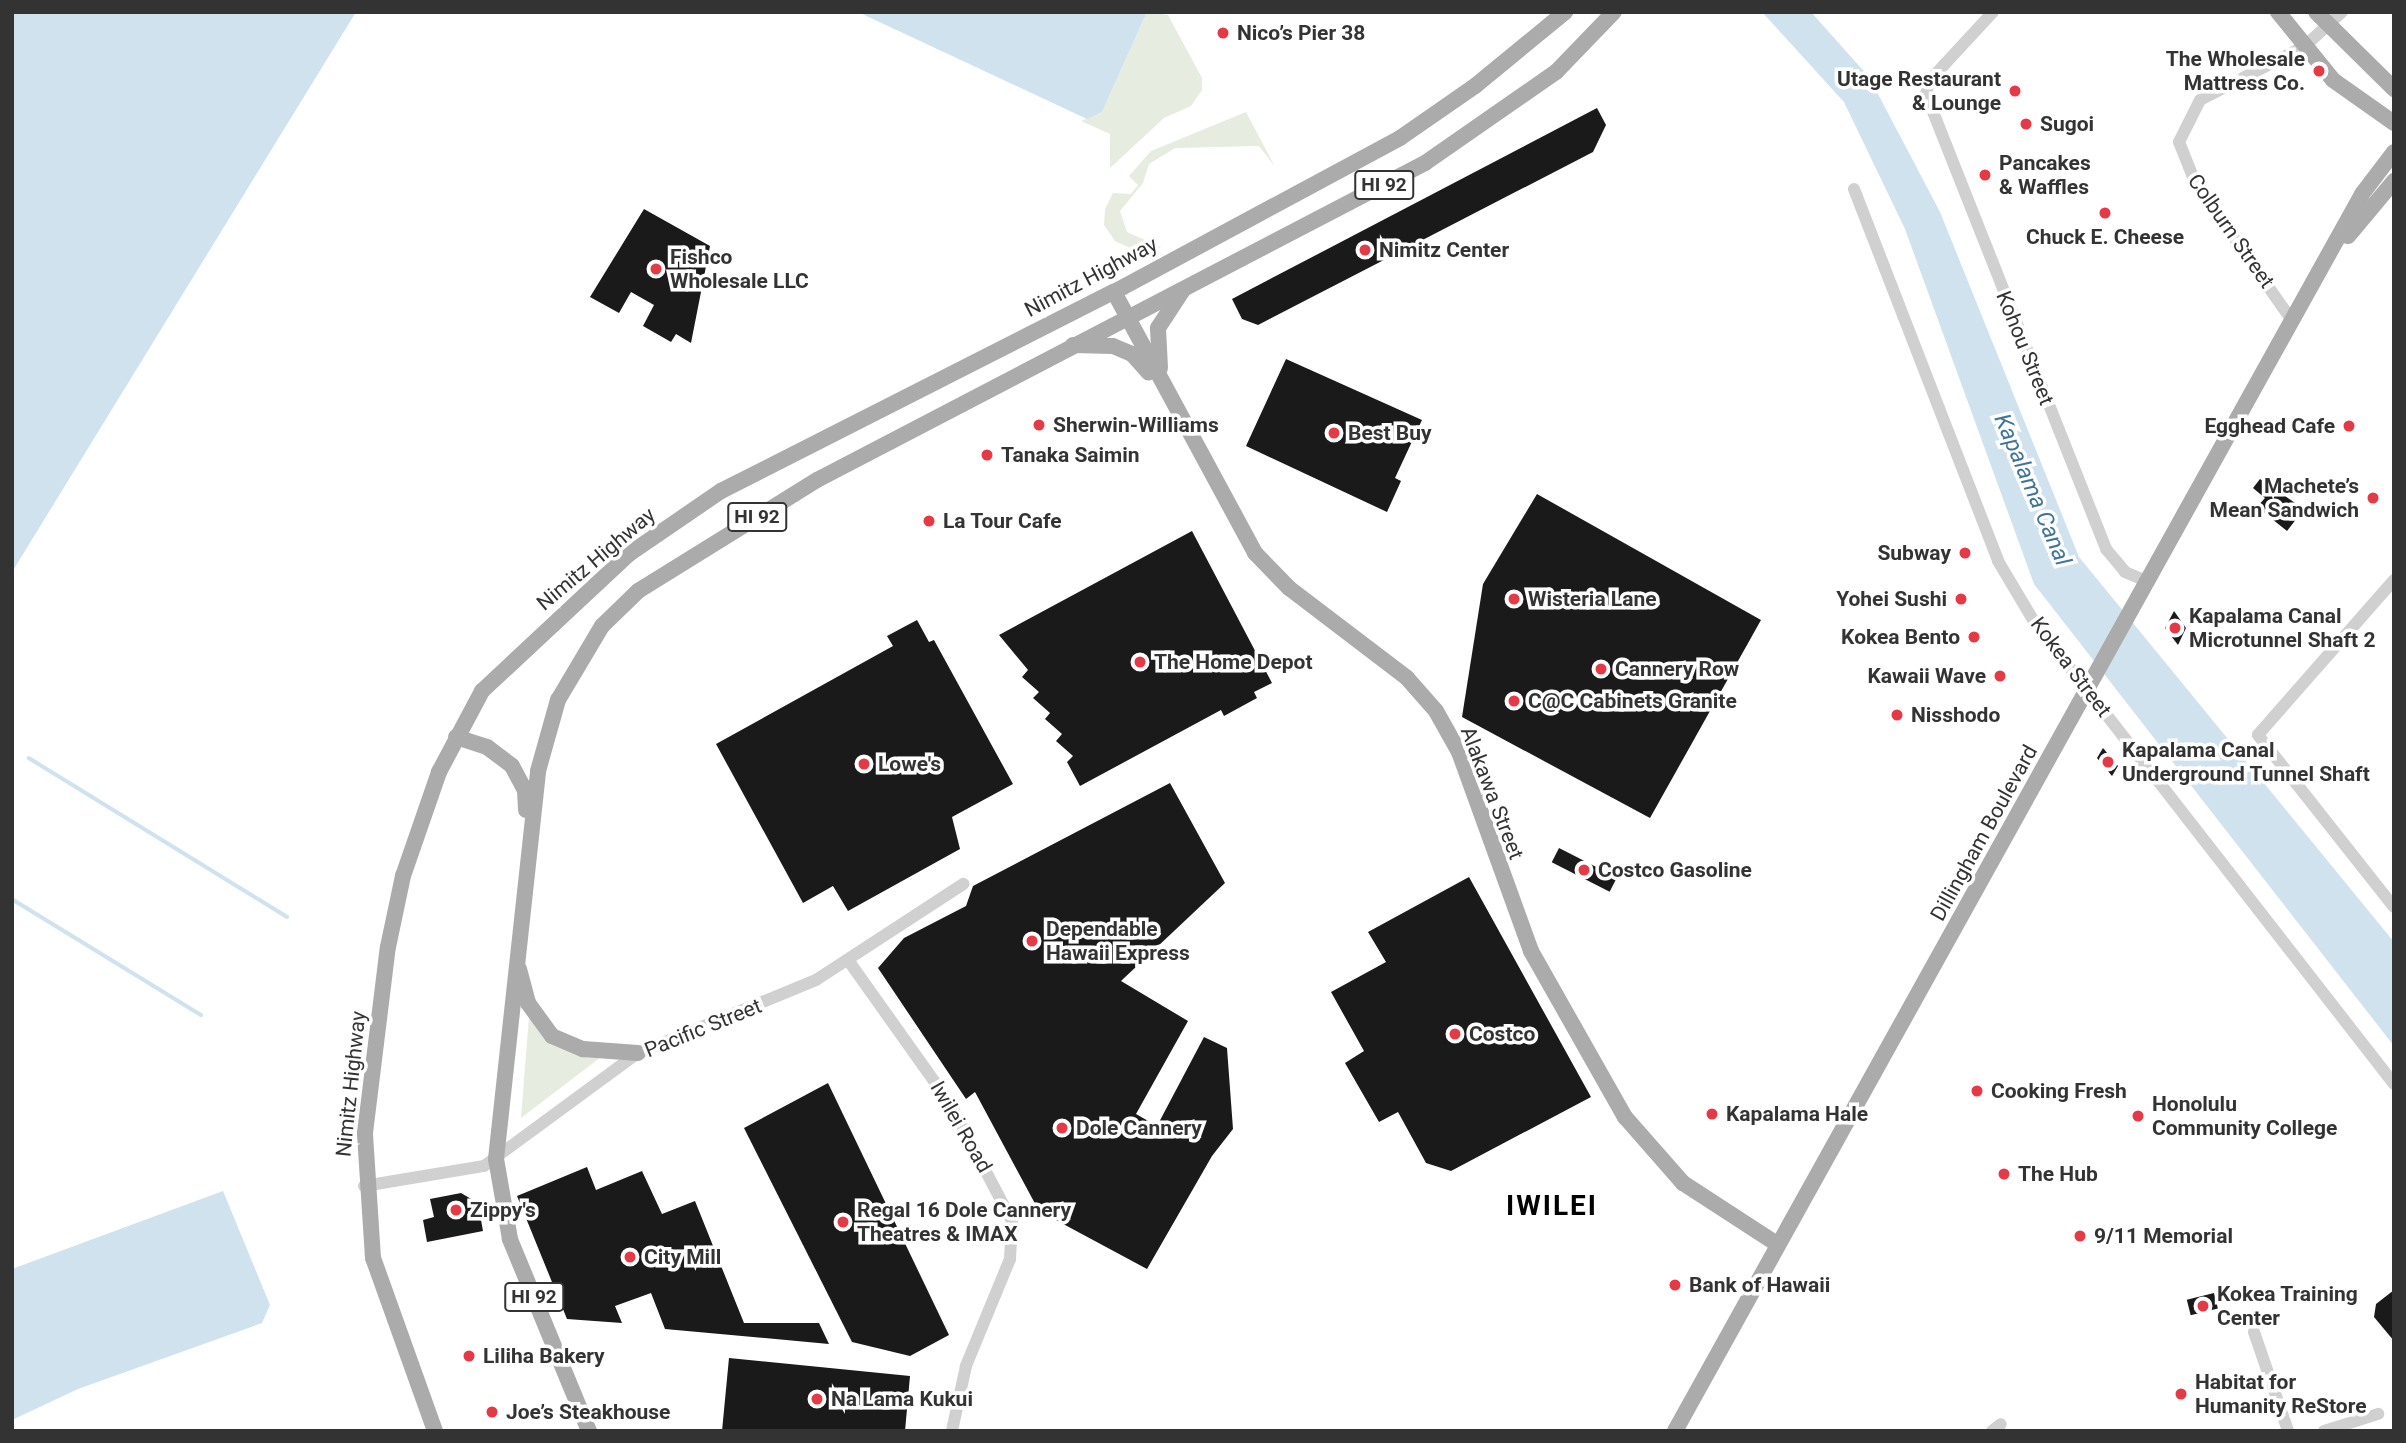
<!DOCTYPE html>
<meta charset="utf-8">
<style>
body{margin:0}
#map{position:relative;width:2406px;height:1443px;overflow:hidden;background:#fff;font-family:Roboto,sans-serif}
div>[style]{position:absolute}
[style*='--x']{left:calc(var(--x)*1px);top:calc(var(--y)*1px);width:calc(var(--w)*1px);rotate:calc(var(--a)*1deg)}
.green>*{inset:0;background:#e6ecdf}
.water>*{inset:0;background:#cfe2ee}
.stream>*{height:3.5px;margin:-1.75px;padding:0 1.75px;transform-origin:1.75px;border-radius:1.75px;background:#cfe2ee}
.building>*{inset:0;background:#1a1a1a;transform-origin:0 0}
.minor>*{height:12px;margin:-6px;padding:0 6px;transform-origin:6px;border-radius:6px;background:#d0d0d0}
.major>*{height:16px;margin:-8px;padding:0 8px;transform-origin:8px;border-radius:8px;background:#ababab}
.dots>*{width:19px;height:19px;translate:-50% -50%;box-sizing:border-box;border:4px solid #fff;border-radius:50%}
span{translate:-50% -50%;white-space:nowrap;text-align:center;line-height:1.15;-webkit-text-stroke:7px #fff;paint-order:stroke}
.shield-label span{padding:2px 5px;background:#fff;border:2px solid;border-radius:5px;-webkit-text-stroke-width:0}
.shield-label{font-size:19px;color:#333;font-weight:700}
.poi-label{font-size:21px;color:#333;font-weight:700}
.left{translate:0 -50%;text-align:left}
.right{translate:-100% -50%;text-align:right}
.street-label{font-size:21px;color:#333}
.water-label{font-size:23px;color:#3f7597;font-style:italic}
.district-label{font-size:28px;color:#000;font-weight:700;letter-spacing:2px}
.frame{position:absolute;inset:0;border:14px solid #333;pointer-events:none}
</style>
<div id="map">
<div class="green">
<i style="clip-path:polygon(1147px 12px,1168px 15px,1202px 78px,1202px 90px,1191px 106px,1164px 118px,1110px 168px,1110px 134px,1081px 121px,1102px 112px)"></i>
<i style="clip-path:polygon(1246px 112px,1275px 167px,1259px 146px,1175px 148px,1149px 164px,1143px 183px,1120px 211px,1127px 232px,1161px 247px,1143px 254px,1115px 241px,1104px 225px,1105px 209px,1113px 193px,1131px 194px,1138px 185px,1129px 176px,1151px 151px)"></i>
<i style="clip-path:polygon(529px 1017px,605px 1054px,521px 1118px)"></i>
</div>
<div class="water">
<i style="clip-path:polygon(12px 12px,356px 12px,12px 572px)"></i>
<i style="clip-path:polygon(858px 12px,1147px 12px,1102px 112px,1087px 119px)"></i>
<i style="clip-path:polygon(1762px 12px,1811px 12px,1869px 77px,1940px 212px,2079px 557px,2394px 942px,2394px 1046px,2034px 584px,1905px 229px,1844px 102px)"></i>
<i style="clip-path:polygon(223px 1191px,270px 1305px,262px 1323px,78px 1389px,12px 1420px,12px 1269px)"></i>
</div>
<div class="stream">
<i style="--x:29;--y:758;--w:303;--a:31.6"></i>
<i style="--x:12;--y:899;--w:222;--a:31.5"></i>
</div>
<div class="building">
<i style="clip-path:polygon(1597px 108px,1606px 125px,1593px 152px,1258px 325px,1242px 319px,1232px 299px)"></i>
<i style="clip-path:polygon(644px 209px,710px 246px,691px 343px,676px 334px,671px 342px,643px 326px,654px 305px,631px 292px,619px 313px,590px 297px)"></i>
<i style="clip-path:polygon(1286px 359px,1422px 420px,1395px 478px,1401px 481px,1387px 512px,1246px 446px)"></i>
<i style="clip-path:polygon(2260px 479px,2304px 509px,2287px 531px,2257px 507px,2265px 498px,2253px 488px)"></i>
<i style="clip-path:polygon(1537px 494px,1761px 620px,1650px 818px,1462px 717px,1483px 584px)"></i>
<i style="clip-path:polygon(1192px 531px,1272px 683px,1254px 692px,1257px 698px,1224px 716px,1221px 710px,1080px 786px,1067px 762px,1073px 756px,1056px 741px,1062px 734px,1045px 719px,1050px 713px,1033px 698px,1039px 692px,1022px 677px,1028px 670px,999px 635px)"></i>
<i style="clip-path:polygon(2174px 611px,2186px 628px,2178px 645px,2165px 628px)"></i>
<i style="clip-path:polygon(917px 620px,929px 642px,934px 640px,1013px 784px,952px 817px,960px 849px,848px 911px,833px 886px,803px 903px,716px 744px,893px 646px,887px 636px)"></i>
<i style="clip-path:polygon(2103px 748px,2118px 766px,2112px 776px,2097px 758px)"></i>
<i style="clip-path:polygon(1170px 783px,1225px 883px,1121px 981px,1188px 1021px,1136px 1114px,1157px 1126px,1204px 1037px,1227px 1048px,1233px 1129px,1212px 1156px,1147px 1269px,1039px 1211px,975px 1092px,966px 1099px,878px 968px,904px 938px,966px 906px,973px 886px)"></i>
<i style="left:1559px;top:848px;width:65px;height:16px;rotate:27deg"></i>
<i style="clip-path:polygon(1469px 877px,1591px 1097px,1451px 1171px,1426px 1163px,1398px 1112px,1379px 1122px,1345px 1063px,1364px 1051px,1331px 992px,1386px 962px,1368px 932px)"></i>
<i style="clip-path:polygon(828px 1083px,949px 1335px,910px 1356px,852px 1342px,744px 1128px)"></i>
<i style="clip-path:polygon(587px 1167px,596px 1190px,642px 1171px,662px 1214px,695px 1201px,744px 1323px,819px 1323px,829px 1344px,665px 1329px,651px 1293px,615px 1306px,622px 1323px,567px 1319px,517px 1196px)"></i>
<i style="clip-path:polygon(461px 1193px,478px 1203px,483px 1231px,427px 1242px,423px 1220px,434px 1217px,430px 1199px)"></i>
<i style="clip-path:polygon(2394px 1290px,2394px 1341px,2374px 1317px,2376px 1304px)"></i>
<i style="left:2214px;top:1293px;width:16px;height:28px;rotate:76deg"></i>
<i style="clip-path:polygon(729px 1358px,910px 1376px,905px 1431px,722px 1431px)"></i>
</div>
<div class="minor">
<i style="--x:1993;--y:12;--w:94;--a:132.8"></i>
<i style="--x:1929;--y:81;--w:13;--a:103"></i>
<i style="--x:1926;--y:94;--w:489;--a:68.4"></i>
<i style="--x:2106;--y:549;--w:30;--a:50"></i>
<i style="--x:2125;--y:572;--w:26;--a:23"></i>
<i style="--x:1854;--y:189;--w:399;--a:68.8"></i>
<i style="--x:1998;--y:561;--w:72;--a:59.2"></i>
<i style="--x:2035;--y:623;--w:584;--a:52.09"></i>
<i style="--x:2293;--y:322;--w:171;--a:-125"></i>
<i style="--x:2195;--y:182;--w:43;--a:-111.8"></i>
<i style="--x:2179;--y:142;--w:47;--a:-63.4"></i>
<i style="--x:2200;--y:100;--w:118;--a:-27.2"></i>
<i style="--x:2305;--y:46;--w:50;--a:-42.6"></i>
<i style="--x:2394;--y:580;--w:206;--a:131.3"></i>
<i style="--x:2258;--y:735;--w:219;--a:51.7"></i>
<i style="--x:848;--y:960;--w:178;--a:54.6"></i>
<i style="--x:951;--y:1105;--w:131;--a:62.3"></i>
<i style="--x:1012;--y:1221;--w:38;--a:93"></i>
<i style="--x:1010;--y:1259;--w:116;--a:112.4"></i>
<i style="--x:966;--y:1366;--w:66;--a:102.2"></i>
<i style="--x:364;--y:1186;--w:122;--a:-9.5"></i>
<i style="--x:484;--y:1166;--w:191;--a:-36.3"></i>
<i style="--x:638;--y:1053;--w:192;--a:-22.3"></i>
<i style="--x:816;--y:980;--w:176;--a:-33.1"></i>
<i style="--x:2254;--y:1332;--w:105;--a:71"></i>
<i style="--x:1992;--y:1431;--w:11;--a:-38"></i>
<i style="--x:2324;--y:1431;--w:57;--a:-17.5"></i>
</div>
<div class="major">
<i style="--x:2278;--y:12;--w:87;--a:51"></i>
<i style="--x:2333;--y:80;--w:75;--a:35.2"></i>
<i style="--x:2316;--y:12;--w:110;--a:44.6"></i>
<i style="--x:2348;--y:236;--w:72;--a:-50.1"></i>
<i style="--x:1114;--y:292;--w:297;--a:61.6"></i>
<i style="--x:1255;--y:553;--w:49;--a:45.8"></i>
<i style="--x:1289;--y:588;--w:148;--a:37.3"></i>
<i style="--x:1407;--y:678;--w:44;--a:48.7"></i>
<i style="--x:1436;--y:711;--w:47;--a:60.7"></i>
<i style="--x:1459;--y:752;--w:212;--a:70.1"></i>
<i style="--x:1531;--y:951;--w:191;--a:60.5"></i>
<i style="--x:1625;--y:1117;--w:88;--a:48.7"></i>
<i style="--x:1683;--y:1183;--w:112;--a:33"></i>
<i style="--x:1073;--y:345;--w:40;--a:1.4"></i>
<i style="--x:1113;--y:346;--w:21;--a:23"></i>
<i style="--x:1132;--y:354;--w:25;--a:48"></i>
<i style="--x:1160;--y:368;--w:40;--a:-92.9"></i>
<i style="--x:1158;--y:328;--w:45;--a:-56.7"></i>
<i style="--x:456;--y:737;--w:33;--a:18"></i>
<i style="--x:487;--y:747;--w:31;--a:37"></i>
<i style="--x:512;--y:766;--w:27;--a:62"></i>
<i style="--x:525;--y:790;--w:20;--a:87"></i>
<i style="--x:519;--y:969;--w:35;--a:75"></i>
<i style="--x:528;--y:1003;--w:41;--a:54"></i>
<i style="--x:552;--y:1036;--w:34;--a:23"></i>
<i style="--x:583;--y:1049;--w:55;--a:4.2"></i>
<i style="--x:435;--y:1431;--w:184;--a:-109.7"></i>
<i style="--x:373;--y:1258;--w:125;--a:-93.7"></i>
<i style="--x:365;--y:1133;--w:187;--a:-83"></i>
<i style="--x:388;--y:947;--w:73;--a:-78.1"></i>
<i style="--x:403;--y:876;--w:110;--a:-70.9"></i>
<i style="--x:439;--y:772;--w:92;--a:-62"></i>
<i style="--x:482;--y:691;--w:201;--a:-43"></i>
<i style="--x:629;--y:554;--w:112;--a:-34.4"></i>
<i style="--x:721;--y:491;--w:441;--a:-26.9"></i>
<i style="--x:1114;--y:292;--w:325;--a:-28.3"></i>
<i style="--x:1400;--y:138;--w:91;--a:-34.7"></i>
<i style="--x:1475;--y:86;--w:117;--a:-39.4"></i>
<i style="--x:589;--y:1431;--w:208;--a:-112.4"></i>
<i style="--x:510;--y:1239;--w:81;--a:-99.9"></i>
<i style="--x:496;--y:1159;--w:390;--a:-83.8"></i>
<i style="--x:538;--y:771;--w:74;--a:-74.3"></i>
<i style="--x:558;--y:700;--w:86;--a:-59.3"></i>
<i style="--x:602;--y:626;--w:50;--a:-44.2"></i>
<i style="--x:638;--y:591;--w:211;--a:-31.8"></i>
<i style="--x:817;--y:480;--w:686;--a:-27.54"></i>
<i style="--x:1425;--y:163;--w:160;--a:-34.8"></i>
<i style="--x:1556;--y:72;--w:83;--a:-46"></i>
<i style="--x:1675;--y:1431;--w:1415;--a:-60.95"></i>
<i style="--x:2362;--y:194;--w:53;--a:-52.7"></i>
</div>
<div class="dots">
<i style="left:1223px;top:33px;background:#e63946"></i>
<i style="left:2319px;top:71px;background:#e63946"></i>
<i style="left:2015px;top:91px;background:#e63946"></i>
<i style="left:2026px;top:124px;background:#e63946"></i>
<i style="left:1985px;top:175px;background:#e63946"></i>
<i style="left:2105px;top:213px;background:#e63946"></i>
<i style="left:1365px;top:250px;background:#e63946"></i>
<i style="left:656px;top:269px;background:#e63946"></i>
<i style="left:1039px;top:425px;background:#e63946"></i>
<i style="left:2349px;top:426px;background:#e63946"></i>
<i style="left:1334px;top:433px;background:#e63946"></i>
<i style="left:987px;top:455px;background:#e63946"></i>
<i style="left:2373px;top:498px;background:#e63946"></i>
<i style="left:929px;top:521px;background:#e63946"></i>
<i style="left:1965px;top:553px;background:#e63946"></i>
<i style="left:1514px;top:599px;background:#e63946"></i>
<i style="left:1961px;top:599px;background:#e63946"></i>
<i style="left:2175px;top:628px;background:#e63946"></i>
<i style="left:1974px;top:637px;background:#e63946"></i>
<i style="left:1140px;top:662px;background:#e63946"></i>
<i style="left:1601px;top:669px;background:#e63946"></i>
<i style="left:2000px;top:676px;background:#e63946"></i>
<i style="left:1514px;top:701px;background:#e63946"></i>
<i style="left:1897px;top:715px;background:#e63946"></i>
<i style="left:2108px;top:762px;background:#e63946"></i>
<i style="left:864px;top:764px;background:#e63946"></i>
<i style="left:1584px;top:870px;background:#e63946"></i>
<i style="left:1032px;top:941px;background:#e63946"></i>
<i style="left:1455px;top:1034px;background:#e63946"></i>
<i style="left:1977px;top:1091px;background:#e63946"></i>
<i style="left:1712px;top:1114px;background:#e63946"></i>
<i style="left:2138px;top:1116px;background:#e63946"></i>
<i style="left:1062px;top:1128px;background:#e63946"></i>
<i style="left:2004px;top:1174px;background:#e63946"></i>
<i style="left:456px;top:1210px;background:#e63946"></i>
<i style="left:843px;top:1222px;background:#e63946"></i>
<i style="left:2080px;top:1236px;background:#e63946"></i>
<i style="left:630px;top:1257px;background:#e63946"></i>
<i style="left:1675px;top:1285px;background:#e63946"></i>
<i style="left:2203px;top:1306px;background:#e63946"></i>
<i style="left:469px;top:1356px;background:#e63946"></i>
<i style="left:2181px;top:1394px;background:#e63946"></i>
<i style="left:817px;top:1399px;background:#e63946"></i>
<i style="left:492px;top:1412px;background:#e63946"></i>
</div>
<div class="shield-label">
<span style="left:1384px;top:185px">HI 92</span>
<span style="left:757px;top:517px">HI 92</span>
<span style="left:534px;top:1297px">HI 92</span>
</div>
<div class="poi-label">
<span class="left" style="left:1237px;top:33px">Nico’s Pier 38</span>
<span class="right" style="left:2305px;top:71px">The Wholesale<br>Mattress Co.</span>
<span class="right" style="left:2001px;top:91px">Utage Restaurant<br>&amp; Lounge</span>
<span class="left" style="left:2040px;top:124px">Sugoi</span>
<span class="left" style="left:1999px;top:175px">Pancakes<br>&amp; Waffles</span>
<span style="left:2105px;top:237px">Chuck E. Cheese</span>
<span class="left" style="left:1379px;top:250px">Nimitz Center</span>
<span class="left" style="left:670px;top:269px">Fishco<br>Wholesale LLC</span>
<span class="left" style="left:1053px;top:425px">Sherwin-Williams</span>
<span class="right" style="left:2335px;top:426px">Egghead Cafe</span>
<span class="left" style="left:1348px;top:433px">Best Buy</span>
<span class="left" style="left:1001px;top:455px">Tanaka Saimin</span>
<span class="right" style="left:2359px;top:498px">Machete’s<br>Mean Sandwich</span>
<span class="left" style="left:943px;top:521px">La Tour Cafe</span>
<span class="right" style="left:1951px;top:553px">Subway</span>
<span class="left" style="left:1528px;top:599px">Wisteria Lane</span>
<span class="right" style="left:1947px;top:599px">Yohei Sushi</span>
<span class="left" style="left:2189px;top:628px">Kapalama Canal<br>Microtunnel Shaft 2</span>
<span class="right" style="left:1960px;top:637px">Kokea Bento</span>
<span class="left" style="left:1154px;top:662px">The Home Depot</span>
<span class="left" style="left:1615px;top:669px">Cannery Row</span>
<span class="right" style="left:1986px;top:676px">Kawaii Wave</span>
<span class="left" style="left:1528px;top:701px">C@C Cabinets Granite</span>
<span class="left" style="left:1911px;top:715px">Nisshodo</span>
<span class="left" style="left:2122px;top:762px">Kapalama Canal<br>Underground Tunnel Shaft</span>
<span class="left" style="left:878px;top:764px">Lowe's</span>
<span class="left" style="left:1598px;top:870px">Costco Gasoline</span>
<span class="left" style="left:1046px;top:941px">Dependable<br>Hawaii Express</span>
<span class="left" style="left:1469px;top:1034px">Costco</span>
<span class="left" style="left:1991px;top:1091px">Cooking Fresh</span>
<span class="left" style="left:2152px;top:1116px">Honolulu<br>Community College</span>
<span class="left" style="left:1726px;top:1114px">Kapalama Hale</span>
<span class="left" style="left:1076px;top:1128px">Dole Cannery</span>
<span class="left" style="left:2018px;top:1174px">The Hub</span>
<span class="left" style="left:470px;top:1210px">Zippy's</span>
<span class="left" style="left:857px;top:1222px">Regal 16 Dole Cannery<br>Theatres &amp; IMAX</span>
<span class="left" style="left:2094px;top:1236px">9/11 Memorial</span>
<span class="left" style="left:644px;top:1257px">City Mill</span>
<span class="left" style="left:1689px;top:1285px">Bank of Hawaii</span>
<span class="left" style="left:2217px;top:1306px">Kokea Training<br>Center</span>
<span class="left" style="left:483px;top:1356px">Liliha Bakery</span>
<span class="left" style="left:2195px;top:1394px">Habitat for<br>Humanity ReStore</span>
<span class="left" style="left:831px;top:1399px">Na Lama Kukui</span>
<span class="left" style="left:506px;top:1412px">Joe’s Steakhouse</span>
</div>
<div class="street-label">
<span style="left:2231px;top:231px;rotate:55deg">Colburn Street</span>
<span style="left:1091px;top:277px;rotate:-28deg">Nimitz Highway</span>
<span style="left:2025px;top:348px;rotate:68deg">Kohou Street</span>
<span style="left:596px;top:559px;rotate:-40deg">Nimitz Highway</span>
<span style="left:2071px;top:667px;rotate:53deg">Kokea Street</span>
<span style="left:1492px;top:793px;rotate:69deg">Alakawa Street</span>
<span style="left:1984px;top:833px;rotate:-61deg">Dillingham Boulevard</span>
<span style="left:703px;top:1028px;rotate:-22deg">Pacific Street</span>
<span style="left:351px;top:1084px;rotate:-84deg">Nimitz Highway</span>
<span style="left:961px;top:1127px;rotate:60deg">Iwilei Road</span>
</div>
<div class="water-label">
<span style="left:2032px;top:490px;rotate:67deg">Kapalama Canal</span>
</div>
<div class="district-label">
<span style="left:1552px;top:1206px">IWILEI</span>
</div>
<div class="frame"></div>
</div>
